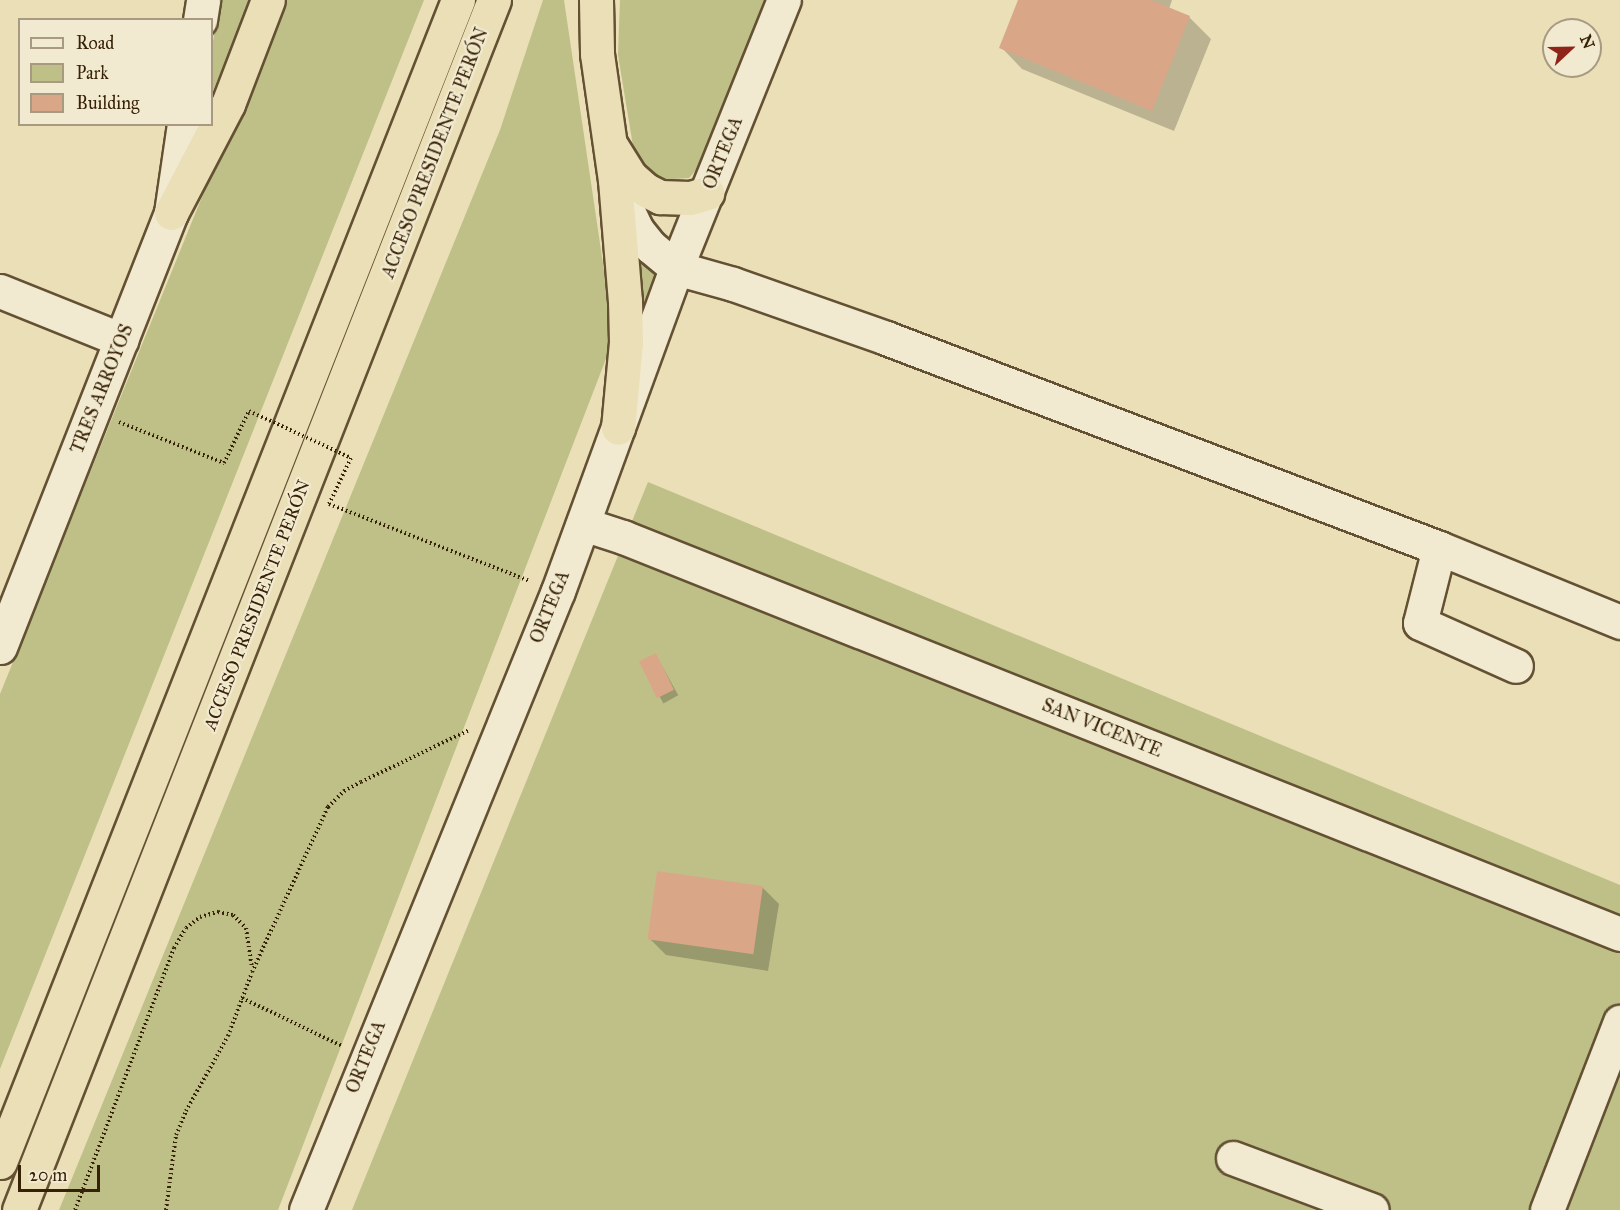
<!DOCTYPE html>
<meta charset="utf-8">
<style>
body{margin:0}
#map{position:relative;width:1620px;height:1210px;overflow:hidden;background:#eadfb6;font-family:"IM FELL Great Primer",serif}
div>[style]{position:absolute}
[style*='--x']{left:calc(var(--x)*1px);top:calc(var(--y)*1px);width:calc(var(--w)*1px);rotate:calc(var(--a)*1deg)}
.green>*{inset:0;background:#bfc088}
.shadow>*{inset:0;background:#0003;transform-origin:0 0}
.building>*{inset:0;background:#d9a788;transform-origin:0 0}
.path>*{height:4px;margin-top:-2px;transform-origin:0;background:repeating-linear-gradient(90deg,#382207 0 1.5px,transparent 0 4.5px)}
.roads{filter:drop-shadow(2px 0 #645133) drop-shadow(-2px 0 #645133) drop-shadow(0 2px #645133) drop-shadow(0 -2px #645133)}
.minor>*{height:33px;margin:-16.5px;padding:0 16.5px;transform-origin:16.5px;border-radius:16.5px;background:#f1ead0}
.highway>*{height:33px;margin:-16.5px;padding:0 16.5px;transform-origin:16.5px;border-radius:16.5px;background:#eadfb6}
.path-bridge>*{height:4px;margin-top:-2px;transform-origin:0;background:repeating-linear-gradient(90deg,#382207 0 1.5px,transparent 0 4.5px)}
span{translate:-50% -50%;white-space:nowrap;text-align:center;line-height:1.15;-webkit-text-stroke:4.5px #f1ead0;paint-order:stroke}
.street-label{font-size:18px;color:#382207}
.legend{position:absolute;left:18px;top:18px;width:195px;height:108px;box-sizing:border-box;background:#f1ead0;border:2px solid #a79a80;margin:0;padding:8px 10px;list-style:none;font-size:18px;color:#382207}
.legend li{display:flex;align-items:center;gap:12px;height:30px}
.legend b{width:30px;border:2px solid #a79a80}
.north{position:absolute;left:1542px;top:18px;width:60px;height:60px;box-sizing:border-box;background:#f1ead0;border:2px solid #a79a80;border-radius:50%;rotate:68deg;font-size:16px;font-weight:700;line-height:24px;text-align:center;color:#382207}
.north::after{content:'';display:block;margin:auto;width:21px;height:27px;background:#8f2418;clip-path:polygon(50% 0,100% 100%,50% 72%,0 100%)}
.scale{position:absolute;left:18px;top:1165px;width:82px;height:27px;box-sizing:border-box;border:3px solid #382207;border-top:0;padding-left:8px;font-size:18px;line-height:21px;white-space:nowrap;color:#382207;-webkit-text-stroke:4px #f1ead0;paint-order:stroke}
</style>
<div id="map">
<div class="green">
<i style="clip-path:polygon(220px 0,251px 0,212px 93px,212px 47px)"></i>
<i style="clip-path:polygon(282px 0,424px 0,0 1069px,0 694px)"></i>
<i style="clip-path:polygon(543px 0,564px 0,614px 338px,278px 1210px,59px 1210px,500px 130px)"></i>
<i style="clip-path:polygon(620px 0,770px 0,708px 157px,689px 178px,657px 180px,635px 158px,618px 55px)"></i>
<i style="clip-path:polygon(631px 241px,659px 282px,643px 327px)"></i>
<i style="clip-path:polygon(648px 482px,1620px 885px,1620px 1210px,352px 1210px)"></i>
</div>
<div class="shadow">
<i style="clip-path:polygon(1020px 0,1172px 0,1169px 9px,1189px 17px,1211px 39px,1174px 131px,1022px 69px,1001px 47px)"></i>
<i style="left:656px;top:655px;width:46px;height:17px;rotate:61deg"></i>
<i style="clip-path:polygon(762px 887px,779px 904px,768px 971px,666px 955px,649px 938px)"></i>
</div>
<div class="building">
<i style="clip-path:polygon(1018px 0,1151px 0,1190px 16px,1152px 111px,999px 48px)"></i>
<i style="left:656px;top:653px;width:41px;height:19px;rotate:64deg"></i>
<i style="left:657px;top:871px;width:107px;height:69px;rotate:8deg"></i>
</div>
<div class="path">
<i style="--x:119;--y:422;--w:113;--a:21.3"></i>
<i style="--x:329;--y:504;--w:215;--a:21"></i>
<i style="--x:242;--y:998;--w:111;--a:25.6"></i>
<i style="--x:75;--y:1210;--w:280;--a:-69.3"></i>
<i style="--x:174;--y:948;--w:23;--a:-59"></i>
<i style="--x:186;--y:928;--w:18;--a:-38"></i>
<i style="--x:200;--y:917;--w:19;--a:-16"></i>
<i style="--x:218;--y:912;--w:15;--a:11"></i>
<i style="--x:233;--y:915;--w:18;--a:45"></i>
<i style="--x:246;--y:928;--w:40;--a:81.5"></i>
<i style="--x:166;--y:1210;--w:76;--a:-82.4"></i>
<i style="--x:176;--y:1135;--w:26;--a:-67"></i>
<i style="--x:186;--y:1111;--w:86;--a:-60.8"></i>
<i style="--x:228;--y:1036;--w:68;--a:-69.4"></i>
<i style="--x:252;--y:972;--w:182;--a:-65.3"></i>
<i style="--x:328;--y:807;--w:23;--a:-45"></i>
<i style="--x:344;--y:791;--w:19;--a:-28"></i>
<i style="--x:361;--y:782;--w:120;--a:-25.7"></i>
</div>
<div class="roads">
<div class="minor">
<i style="--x:200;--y:20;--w:20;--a:-81"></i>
<i style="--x:617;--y:188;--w:47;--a:64.5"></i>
<i style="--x:637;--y:230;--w:22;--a:51"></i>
<i style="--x:651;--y:247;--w:33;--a:40"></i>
<i style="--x:676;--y:268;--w:59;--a:15.7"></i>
<i style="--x:733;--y:284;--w:162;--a:19.4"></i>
<i style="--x:886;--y:338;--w:592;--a:20.79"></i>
<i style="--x:1439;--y:548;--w:196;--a:22.2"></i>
<i style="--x:0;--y:291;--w:131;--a:21.9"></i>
<i style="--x:583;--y:524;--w:42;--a:18"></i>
<i style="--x:623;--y:537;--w:1073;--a:21.71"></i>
<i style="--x:1439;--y:548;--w:77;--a:104.2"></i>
<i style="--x:1420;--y:623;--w:105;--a:24.1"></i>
<i style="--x:0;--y:647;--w:466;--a:-68.5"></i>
<i style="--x:171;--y:213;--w:90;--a:-81.7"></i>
<i style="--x:1233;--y:1158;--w:148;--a:20.5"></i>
<i style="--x:306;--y:1210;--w:668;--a:-67.85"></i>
<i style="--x:558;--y:591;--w:344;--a:-69.9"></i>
<i style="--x:676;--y:268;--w:289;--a:-68.1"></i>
<i style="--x:1547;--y:1210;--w:202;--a:-68.8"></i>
</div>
<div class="highway">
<i style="--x:596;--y:0;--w:54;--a:88.9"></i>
<i style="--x:597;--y:54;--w:127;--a:81.9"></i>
<i style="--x:615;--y:180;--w:121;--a:85.3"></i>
<i style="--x:625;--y:301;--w:41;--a:88.6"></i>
<i style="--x:626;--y:342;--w:86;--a:95.3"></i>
<i style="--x:612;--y:147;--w:36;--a:58"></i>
<i style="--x:631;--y:177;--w:20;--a:41"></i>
<i style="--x:646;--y:190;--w:16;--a:27"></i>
<i style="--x:660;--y:197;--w:30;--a:2"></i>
<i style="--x:690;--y:198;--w:18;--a:-16"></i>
<i style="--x:171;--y:213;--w:123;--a:-62.4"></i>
<i style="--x:228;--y:104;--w:111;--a:-69"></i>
<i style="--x:0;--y:1162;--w:1249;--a:-68.49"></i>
<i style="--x:19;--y:1210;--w:1300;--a:-68.57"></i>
</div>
</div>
<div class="path-bridge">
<i style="--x:224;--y:463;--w:58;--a:-64.3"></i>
<i style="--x:249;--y:411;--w:112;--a:24.7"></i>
<i style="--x:351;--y:458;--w:51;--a:115.6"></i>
</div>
<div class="street-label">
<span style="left:435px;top:153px;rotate:-69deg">ACCESO PRESIDENTE PERÓN</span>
<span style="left:723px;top:153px;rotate:-68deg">ORTEGA</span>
<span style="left:102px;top:389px;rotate:-68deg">TRES ARROYOS</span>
<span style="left:257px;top:605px;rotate:-69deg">ACCESO PRESIDENTE PERÓN</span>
<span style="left:550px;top:607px;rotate:-68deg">ORTEGA</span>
<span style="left:1102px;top:728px;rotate:22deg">SAN VICENTE</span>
<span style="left:366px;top:1057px;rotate:-68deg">ORTEGA</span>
</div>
<ul class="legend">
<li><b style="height:8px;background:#f1ead0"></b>Road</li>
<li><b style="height:16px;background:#bfc088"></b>Park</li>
<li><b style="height:16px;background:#d9a788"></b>Building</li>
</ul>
<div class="north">N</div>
<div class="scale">20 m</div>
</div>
